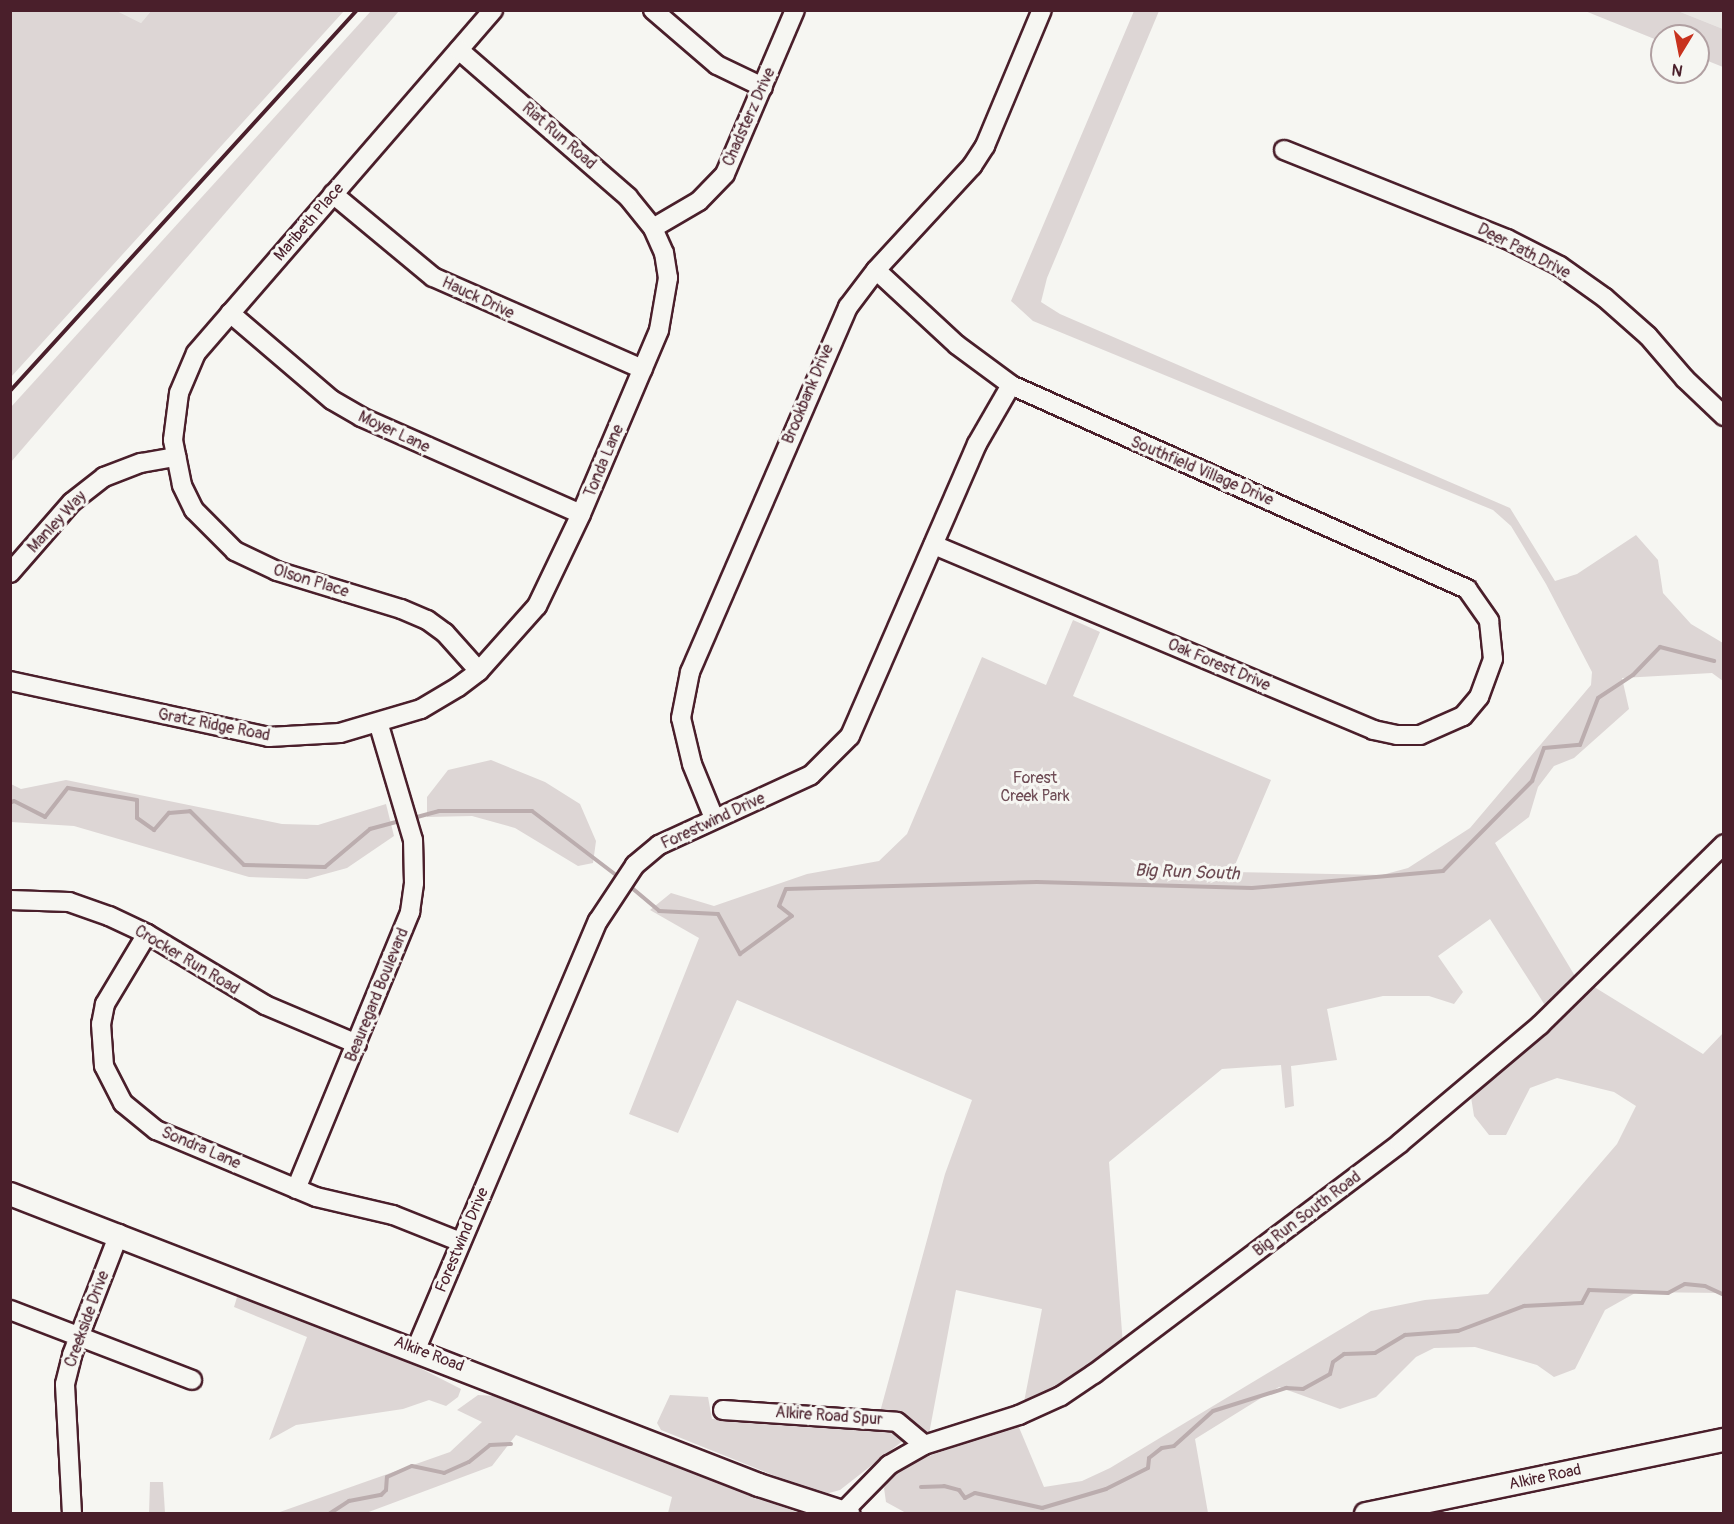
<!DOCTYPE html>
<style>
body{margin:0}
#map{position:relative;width:1734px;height:1524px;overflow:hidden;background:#f6f6f2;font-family:Pangolin,sans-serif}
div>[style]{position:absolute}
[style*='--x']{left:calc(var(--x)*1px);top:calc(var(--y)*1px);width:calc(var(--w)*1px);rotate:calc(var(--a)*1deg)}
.built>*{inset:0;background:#e9e6e3}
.green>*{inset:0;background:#ddd6d5}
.stream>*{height:4px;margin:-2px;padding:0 2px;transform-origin:2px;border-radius:2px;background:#bbadae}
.roads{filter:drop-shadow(2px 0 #4a1f2b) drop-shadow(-2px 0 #4a1f2b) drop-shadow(0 2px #4a1f2b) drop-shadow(0 -2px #4a1f2b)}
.minor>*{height:18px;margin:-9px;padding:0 9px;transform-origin:9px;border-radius:9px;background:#f6f6f2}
.major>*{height:22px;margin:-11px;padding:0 11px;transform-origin:11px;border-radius:11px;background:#f6f6f2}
.rail>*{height:4px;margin:-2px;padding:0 2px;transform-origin:2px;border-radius:2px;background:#4a1f2b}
span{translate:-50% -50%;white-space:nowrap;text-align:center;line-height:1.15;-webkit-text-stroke:6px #f6f6f2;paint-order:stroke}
.street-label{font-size:16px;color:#4a1f2b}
.park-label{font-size:16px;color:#6f4d56}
.water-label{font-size:18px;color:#6c4a52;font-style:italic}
.frame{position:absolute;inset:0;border:12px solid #4a1f2b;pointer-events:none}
.north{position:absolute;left:1650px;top:24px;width:60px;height:60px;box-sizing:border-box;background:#f6f6f2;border:2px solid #b1a0a2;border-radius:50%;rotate:190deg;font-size:16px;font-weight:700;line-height:24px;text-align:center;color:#4a1f2b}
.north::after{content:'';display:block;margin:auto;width:21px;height:27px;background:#c8321e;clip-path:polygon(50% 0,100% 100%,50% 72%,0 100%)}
</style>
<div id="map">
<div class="built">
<i style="clip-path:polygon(117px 11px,151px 11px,141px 23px)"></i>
<i style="clip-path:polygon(1678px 11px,1723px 11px,1723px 29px)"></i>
</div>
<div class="green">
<i style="clip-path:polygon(11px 10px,117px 11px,141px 23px,151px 11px,344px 11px,11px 377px)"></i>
<i style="clip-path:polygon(371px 11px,399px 11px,11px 462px,11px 407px)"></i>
<i style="clip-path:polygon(1134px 11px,1159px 11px,1047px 278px,1041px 302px,1060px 314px,1510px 508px,1555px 581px,1577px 574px,1636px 535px,1658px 560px,1663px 593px,1691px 624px,1723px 643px,1723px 681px,1712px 673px,1622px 678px,1629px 709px,1574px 758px,1554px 766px,1538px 787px,1529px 817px,1495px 843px,1578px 981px,1548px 1010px,1490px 919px,1438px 956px,1463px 992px,1454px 1004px,1429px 996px,1383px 996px,1327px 1009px,1337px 1060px,1291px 1066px,1294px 1106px,1285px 1108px,1281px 1065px,1222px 1069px,1109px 1162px,1123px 1345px,1077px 1379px,1024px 1402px,1042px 1309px,956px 1290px,929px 1434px,904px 1416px,880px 1412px,945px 1174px,972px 1100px,737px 1000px,678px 1133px,629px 1114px,699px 938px,650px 910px,671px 893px,714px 906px,807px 874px,879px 861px,907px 834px,982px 657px,1046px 685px,1073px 620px,1100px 632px,1073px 696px,1271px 780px,1232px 872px,1382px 875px,1408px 868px,1470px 828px,1591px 685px,1592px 672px,1546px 584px,1511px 526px,1493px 510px,1033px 321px,1011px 301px)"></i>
<i style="clip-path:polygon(1585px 11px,1678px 11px,1723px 29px,1723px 67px,1698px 57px,1698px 36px,1662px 36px,1662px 42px)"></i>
<i style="clip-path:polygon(491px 760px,545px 782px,580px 804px,596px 841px,593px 863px,578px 866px,515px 828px,472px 816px,427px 817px,427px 797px,448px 770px)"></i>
<i style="clip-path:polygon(66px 780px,282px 824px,318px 825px,386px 804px,394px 836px,347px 868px,307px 879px,249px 877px,74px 826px,11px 822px,11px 784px,21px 789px)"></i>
<i style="clip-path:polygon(1591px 985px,1703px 1054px,1723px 1033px,1723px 1293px,1637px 1292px,1605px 1310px,1575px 1369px,1554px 1377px,1537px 1365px,1475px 1347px,1434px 1348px,1416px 1357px,1376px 1397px,1340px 1409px,1279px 1387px,1195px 1439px,1208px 1513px,906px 1513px,886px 1502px,884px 1488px,892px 1476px,920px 1459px,1018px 1425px,1044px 1487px,1082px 1481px,1110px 1468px,1371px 1311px,1425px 1300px,1488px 1294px,1617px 1144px,1636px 1106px,1614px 1092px,1557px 1078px,1530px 1088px,1506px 1135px,1489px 1135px,1474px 1116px,1471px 1097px,1542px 1036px)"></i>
<i style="clip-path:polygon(238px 1294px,371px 1343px,461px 1389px,458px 1397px,446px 1406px,429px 1400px,403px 1409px,296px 1425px,269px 1440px,307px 1337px,234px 1307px)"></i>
<i style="clip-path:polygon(478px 1395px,496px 1396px,799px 1513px,668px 1513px,672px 1497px,516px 1435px,492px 1466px,366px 1513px,277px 1513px,450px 1452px,482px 1422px,457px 1410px)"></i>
<i style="clip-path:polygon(670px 1395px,708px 1397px,712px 1419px,876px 1426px,896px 1429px,904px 1440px,840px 1490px,822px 1495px,661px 1430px,657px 1423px)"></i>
<i style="clip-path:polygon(150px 1482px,163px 1482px,165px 1513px,149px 1513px)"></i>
</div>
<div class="stream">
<i style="--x:10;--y:803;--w:4;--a:-27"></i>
<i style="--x:14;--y:801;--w:35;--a:27"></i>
<i style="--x:45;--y:817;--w:37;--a:-52"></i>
<i style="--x:68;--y:788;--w:70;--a:9.9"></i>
<i style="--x:137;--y:800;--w:18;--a:90"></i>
<i style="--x:137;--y:818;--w:21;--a:35"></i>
<i style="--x:154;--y:830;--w:23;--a:-49"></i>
<i style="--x:169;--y:813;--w:21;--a:-5"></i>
<i style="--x:190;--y:811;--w:76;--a:45"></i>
<i style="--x:244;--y:865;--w:81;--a:1.4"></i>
<i style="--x:325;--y:867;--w:59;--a:-40.2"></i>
<i style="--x:370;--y:829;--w:28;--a:-15"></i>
<i style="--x:417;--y:817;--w:23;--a:-15"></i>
<i style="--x:439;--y:811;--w:93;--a:0"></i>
<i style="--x:532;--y:811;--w:106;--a:37.3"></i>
<i style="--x:632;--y:888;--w:35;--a:40"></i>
<i style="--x:659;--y:911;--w:59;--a:2.9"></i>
<i style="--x:718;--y:914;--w:46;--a:61.2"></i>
<i style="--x:740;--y:954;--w:64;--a:-36.2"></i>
<i style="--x:792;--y:916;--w:16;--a:-142"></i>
<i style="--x:779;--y:906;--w:18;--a:-68"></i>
<i style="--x:786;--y:889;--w:251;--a:-1.6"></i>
<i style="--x:1037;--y:882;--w:215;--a:1.6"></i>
<i style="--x:1252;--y:888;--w:192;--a:-5.1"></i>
<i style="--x:1443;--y:871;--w:127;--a:-45.3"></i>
<i style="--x:1532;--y:781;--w:35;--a:-70"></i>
<i style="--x:1544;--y:748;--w:36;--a:-5"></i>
<i style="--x:1580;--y:745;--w:50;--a:-69"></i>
<i style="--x:1598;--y:698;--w:42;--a:-33.3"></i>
<i style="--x:1633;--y:675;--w:39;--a:-46"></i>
<i style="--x:1660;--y:647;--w:56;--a:14.5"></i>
<i style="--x:921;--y:1487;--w:23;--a:-2"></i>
<i style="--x:944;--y:1486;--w:16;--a:15"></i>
<i style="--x:959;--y:1490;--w:10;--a:53"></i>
<i style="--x:965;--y:1498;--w:11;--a:-27"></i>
<i style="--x:975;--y:1493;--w:69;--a:12.6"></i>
<i style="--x:1042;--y:1508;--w:67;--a:-16.5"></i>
<i style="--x:1106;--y:1489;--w:47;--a:-26.6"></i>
<i style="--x:1148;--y:1468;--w:10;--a:-84"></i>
<i style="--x:1149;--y:1458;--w:16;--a:-38"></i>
<i style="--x:1162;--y:1448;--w:12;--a:-9"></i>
<i style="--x:1174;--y:1446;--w:52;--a:-41.9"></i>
<i style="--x:1213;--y:1411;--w:77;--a:-17.5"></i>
<i style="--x:1286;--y:1388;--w:17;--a:3"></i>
<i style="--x:1303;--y:1389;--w:31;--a:-29"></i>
<i style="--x:1330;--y:1374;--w:12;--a:-76"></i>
<i style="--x:1333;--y:1362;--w:14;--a:-36"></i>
<i style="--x:1344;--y:1354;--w:31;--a:-2"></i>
<i style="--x:1375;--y:1353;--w:35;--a:-31"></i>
<i style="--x:1405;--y:1335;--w:53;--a:-4.3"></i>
<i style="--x:1458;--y:1331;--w:71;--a:-20.7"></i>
<i style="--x:1524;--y:1306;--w:58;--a:-3"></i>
<i style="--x:1582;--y:1303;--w:15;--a:-62"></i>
<i style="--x:1589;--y:1290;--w:79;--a:2.2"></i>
<i style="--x:1668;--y:1293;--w:19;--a:-28"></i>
<i style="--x:1685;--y:1284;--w:20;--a:6"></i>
<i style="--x:1705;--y:1286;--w:21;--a:25"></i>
<i style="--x:329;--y:1514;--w:24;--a:-33"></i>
<i style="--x:349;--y:1501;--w:33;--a:-11"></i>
<i style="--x:381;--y:1495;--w:7;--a:-45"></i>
<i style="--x:386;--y:1490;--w:13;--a:-86"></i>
<i style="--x:387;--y:1477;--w:27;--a:-24"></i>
<i style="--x:412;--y:1466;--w:33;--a:12"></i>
<i style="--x:444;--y:1473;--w:27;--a:-24"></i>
<i style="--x:469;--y:1462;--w:27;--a:-39"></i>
<i style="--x:490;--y:1445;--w:21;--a:-3"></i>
</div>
<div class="roads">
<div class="minor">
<i style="--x:653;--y:10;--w:84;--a:40.7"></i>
<i style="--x:717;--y:65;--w:51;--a:25.6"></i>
<i style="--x:1284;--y:150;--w:240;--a:21.8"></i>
<i style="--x:1507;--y:239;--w:59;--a:27"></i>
<i style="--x:1560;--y:266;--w:55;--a:35.4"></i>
<i style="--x:1605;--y:298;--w:57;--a:41.5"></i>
<i style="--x:1648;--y:336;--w:57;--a:49.3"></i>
<i style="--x:1685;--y:379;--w:54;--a:43.5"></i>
<i style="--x:333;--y:194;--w:130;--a:39.7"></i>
<i style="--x:433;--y:277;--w:229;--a:23.7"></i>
<i style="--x:653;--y:228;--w:53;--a:-30.4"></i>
<i style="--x:699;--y:201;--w:37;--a:-46"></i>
<i style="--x:725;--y:174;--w:178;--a:-66.9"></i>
<i style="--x:876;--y:270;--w:110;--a:42.8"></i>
<i style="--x:957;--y:345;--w:67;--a:36.5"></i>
<i style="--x:1011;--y:385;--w:500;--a:24.1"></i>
<i style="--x:1467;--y:589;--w:39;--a:55"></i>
<i style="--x:1489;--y:621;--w:38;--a:84"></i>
<i style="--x:1493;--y:659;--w:40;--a:110.2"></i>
<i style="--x:1479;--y:697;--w:25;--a:130"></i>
<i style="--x:1463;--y:716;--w:47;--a:156.2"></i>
<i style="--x:1420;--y:735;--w:23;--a:180"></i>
<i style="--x:1397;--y:735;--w:24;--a:-168"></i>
<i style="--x:1374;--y:730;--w:478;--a:-157.2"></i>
<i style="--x:230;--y:313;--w:134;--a:40.5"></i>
<i style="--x:332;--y:400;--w:34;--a:30"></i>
<i style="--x:361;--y:417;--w:240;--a:23.8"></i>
<i style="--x:10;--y:573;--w:94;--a:-48.9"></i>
<i style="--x:72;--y:502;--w:41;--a:-38"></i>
<i style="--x:104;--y:477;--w:40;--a:-21"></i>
<i style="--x:141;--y:463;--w:36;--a:-10"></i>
<i style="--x:479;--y:671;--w:51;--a:-131.8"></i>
<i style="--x:445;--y:633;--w:22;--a:-144"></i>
<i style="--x:427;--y:620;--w:28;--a:-157"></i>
<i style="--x:401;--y:609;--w:130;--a:-163"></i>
<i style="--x:277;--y:571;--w:47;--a:-154.5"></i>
<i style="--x:235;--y:551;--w:58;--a:-135"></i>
<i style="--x:194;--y:510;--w:28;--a:-116"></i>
<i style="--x:182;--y:485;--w:46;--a:-101.3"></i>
<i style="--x:173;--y:440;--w:47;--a:-82.7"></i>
<i style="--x:179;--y:393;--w:43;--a:-67"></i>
<i style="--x:196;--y:353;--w:454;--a:-49.1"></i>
<i style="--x:10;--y:681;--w:265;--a:12.2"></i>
<i style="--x:269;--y:737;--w:71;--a:-3.2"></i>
<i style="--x:340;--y:733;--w:84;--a:-16.5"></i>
<i style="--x:421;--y:709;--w:43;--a:-30.7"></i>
<i style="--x:458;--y:687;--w:26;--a:-37"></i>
<i style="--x:479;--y:671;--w:87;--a:-48.3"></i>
<i style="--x:537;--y:606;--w:102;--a:-64.4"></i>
<i style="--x:581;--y:514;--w:200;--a:-67"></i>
<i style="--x:659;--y:330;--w:53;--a:-80.2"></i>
<i style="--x:668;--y:278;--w:25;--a:-99"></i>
<i style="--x:664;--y:253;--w:27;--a:-114"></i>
<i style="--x:653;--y:228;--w:40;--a:-129"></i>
<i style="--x:628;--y:197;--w:224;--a:-139"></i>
<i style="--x:714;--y:818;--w:58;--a:-112.2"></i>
<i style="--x:692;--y:764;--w:47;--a:-103.4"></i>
<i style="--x:681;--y:718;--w:47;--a:-78.9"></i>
<i style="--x:690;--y:672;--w:398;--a:-66.6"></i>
<i style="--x:848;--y:307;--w:46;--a:-52.9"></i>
<i style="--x:876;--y:270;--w:142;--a:-47.3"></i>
<i style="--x:972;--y:166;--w:24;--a:-57"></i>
<i style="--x:985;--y:146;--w:147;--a:-67.3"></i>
<i style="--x:10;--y:900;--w:59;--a:1.9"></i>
<i style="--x:69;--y:902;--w:42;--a:19.3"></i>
<i style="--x:109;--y:916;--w:42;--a:25.3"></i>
<i style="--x:147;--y:934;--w:138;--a:31"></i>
<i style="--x:265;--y:1005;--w:100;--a:23"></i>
<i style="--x:147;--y:934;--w:82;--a:121"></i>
<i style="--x:105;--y:1004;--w:20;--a:101"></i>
<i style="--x:101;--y:1024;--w:42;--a:85.9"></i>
<i style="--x:104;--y:1066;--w:42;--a:62.8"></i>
<i style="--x:123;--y:1103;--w:43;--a:39.3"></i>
<i style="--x:156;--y:1130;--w:173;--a:22.7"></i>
<i style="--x:316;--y:1197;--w:79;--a:13.2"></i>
<i style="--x:393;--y:1215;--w:73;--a:21.7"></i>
<i style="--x:296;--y:1189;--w:300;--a:-67.6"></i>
<i style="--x:410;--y:912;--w:29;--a:-82"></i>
<i style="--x:414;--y:883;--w:43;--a:-91.3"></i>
<i style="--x:413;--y:840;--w:120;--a:-106.5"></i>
<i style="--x:10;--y:1310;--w:195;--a:21"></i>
<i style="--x:416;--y:1349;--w:465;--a:-67"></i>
<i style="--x:598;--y:921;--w:67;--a:-56.5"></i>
<i style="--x:635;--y:865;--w:31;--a:-40"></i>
<i style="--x:659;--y:845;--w:167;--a:-24.7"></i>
<i style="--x:811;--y:775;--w:55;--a:-45"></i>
<i style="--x:850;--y:736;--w:318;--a:-66.5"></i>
<i style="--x:977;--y:444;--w:68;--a:-60"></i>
<i style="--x:723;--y:1410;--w:174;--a:3.9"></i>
<i style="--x:897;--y:1422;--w:35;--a:40"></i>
<i style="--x:843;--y:1512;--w:66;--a:-45.6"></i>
<i style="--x:889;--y:1465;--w:40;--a:-29.7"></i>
<i style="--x:924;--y:1445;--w:100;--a:-17.5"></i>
<i style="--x:1019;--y:1415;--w:46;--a:-24.3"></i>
<i style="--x:1061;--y:1396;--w:40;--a:-34"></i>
<i style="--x:1094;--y:1374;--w:383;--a:-37"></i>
<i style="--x:1400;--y:1143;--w:183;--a:-40.1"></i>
<i style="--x:1540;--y:1025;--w:258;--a:-44.5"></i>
<i style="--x:72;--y:1514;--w:130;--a:-93.1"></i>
<i style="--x:65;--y:1384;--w:30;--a:-76"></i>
<i style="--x:72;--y:1355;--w:130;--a:-68.8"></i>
</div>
<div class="major">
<i style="--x:10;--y:1194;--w:804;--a:21.23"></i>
<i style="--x:759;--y:1485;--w:94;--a:18"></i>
<i style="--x:1366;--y:1514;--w:366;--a:-11.7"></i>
</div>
</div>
<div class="rail">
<i style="--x:10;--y:391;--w:515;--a:-47.67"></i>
</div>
<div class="street-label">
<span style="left:749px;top:117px;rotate:-66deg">Chadsterz Drive</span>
<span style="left:559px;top:136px;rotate:41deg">Riat Run Road</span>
<span style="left:309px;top:222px;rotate:-49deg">Maribeth Place</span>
<span style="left:1524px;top:251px;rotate:27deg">Deer Path Drive</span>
<span style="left:478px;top:298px;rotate:25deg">Hauck Drive</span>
<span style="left:808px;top:394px;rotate:-67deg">Brookbank Drive</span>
<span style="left:394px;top:432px;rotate:25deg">Moyer Lane</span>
<span style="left:604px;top:461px;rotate:-67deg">Tonda Lane</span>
<span style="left:1202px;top:471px;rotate:23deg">Southfield Village Drive</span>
<span style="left:57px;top:522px;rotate:-47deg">Manley Way</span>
<span style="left:311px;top:581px;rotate:17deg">Olson Place</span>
<span style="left:1219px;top:665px;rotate:23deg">Oak Forest Drive</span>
<span style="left:214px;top:725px;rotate:11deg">Gratz Ridge Road</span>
<span style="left:713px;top:821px;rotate:-25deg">Forestwind Drive</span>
<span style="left:187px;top:960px;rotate:31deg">Crocker Run Road</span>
<span style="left:377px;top:995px;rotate:-68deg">Beauregard Boulevard</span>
<span style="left:201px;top:1148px;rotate:23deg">Sondra Lane</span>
<span style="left:1307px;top:1214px;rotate:-37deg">Big Run South Road</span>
<span style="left:462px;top:1240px;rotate:-67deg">Forestwind Drive</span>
<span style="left:87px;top:1319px;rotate:-70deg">Creekside Drive</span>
<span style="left:429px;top:1354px;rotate:21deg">Alkire Road</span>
<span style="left:829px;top:1416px;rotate:4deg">Alkire Road Spur</span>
<span style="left:1545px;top:1477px;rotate:-12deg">Alkire Road</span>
</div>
<div class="park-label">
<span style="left:1035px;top:787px">Forest<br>Creek Park</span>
</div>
<div class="water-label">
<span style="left:1187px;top:873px;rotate:2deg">Big Run South</span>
</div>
<div class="frame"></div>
<div class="north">N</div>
</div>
